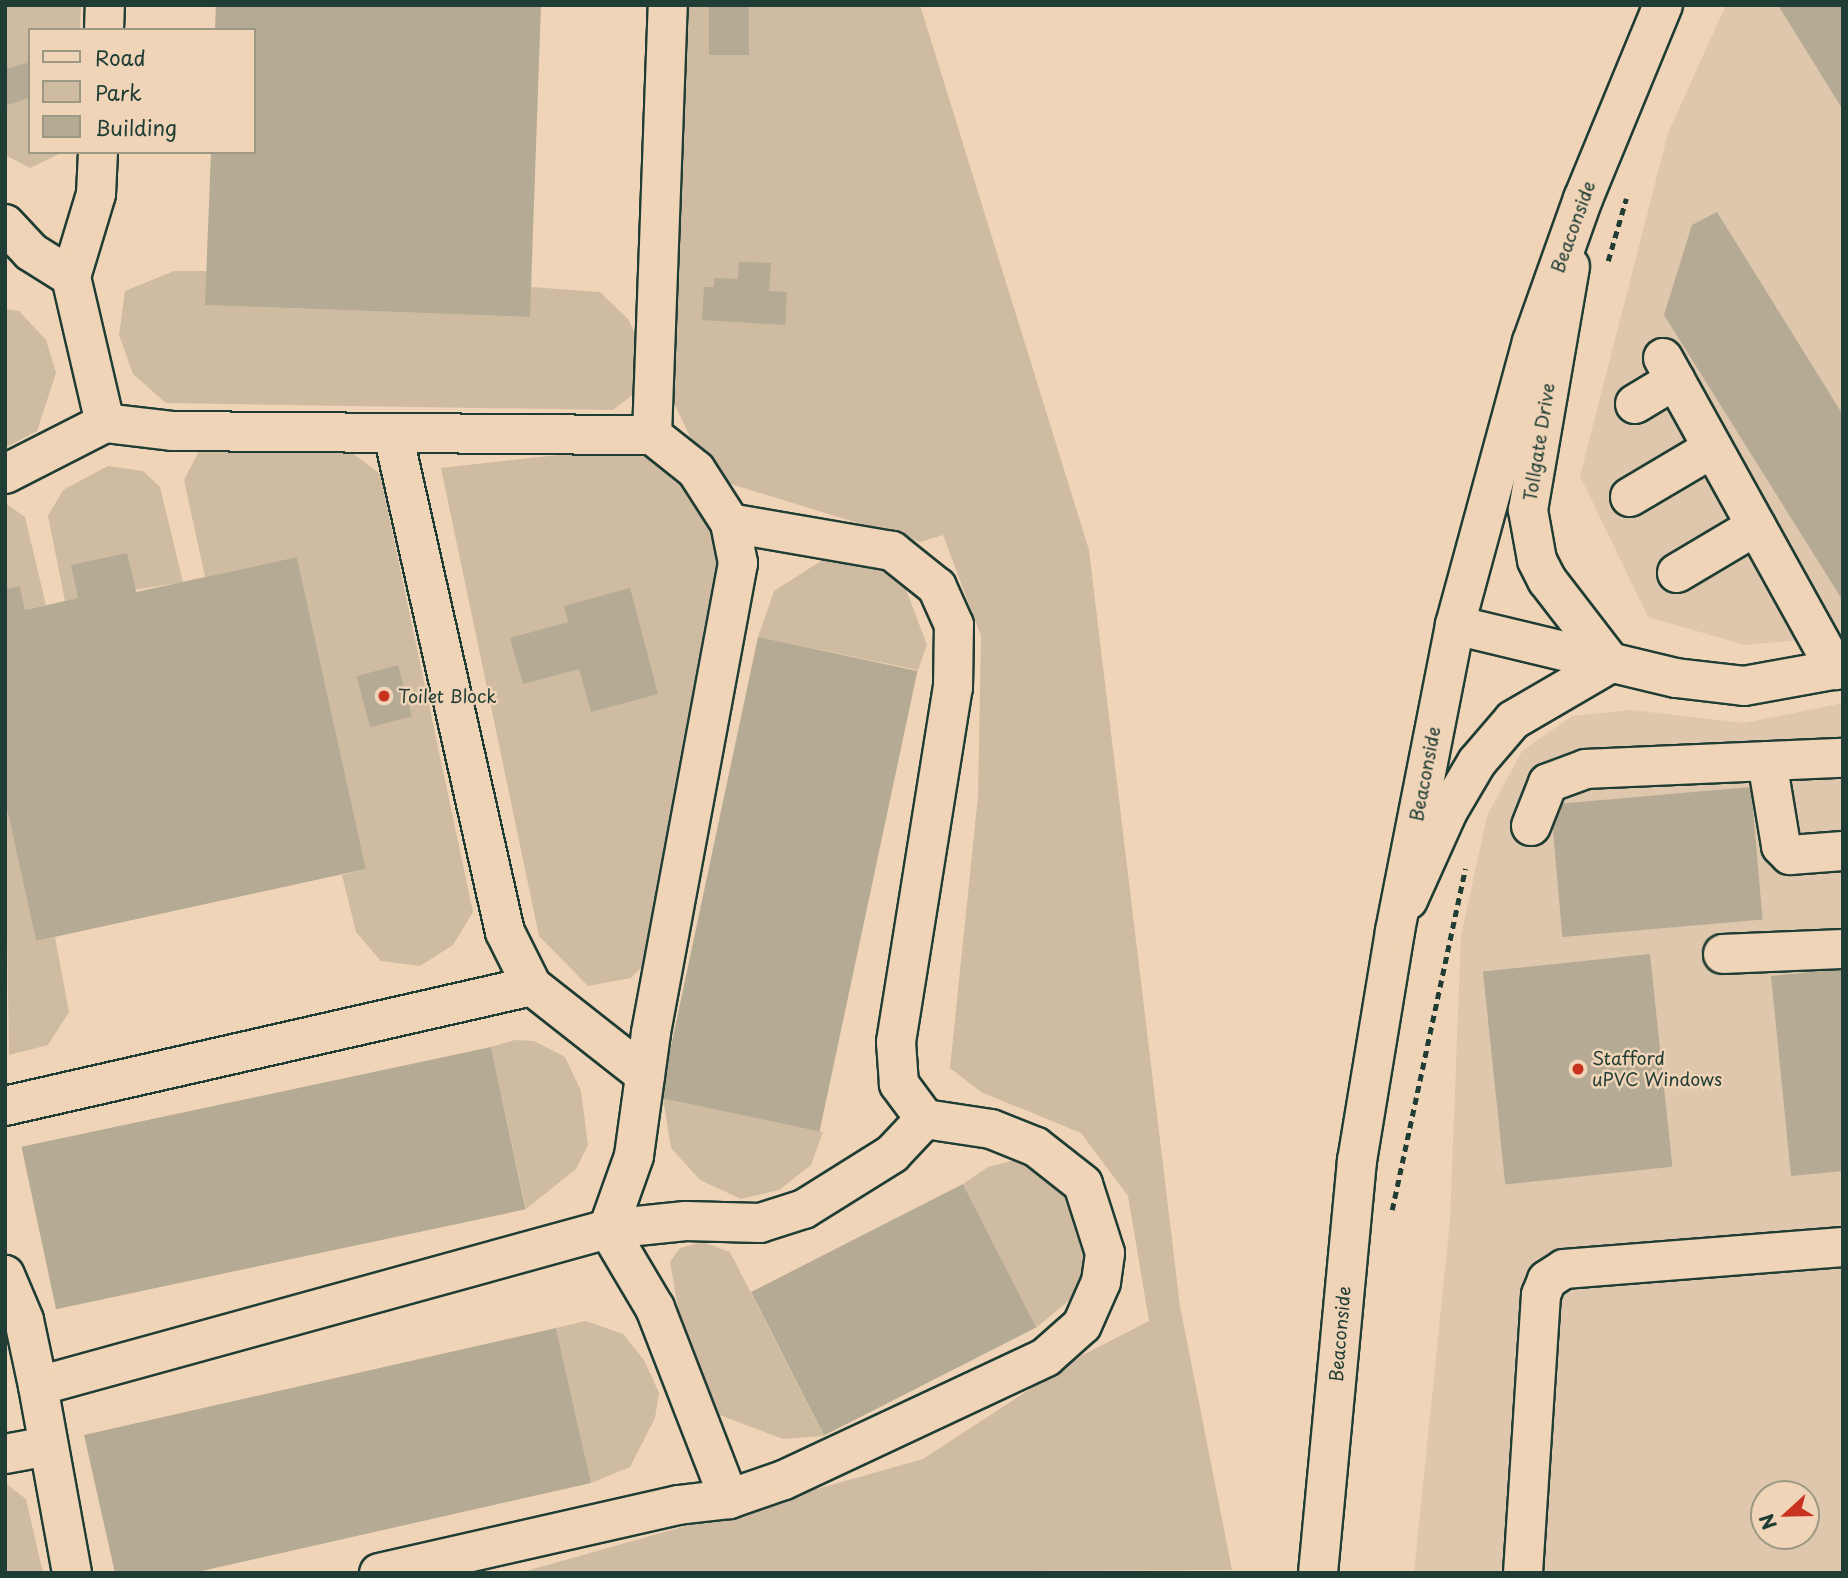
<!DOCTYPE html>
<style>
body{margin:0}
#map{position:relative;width:1848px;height:1578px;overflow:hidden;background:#f0d4b7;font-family:"Playpen Sans",sans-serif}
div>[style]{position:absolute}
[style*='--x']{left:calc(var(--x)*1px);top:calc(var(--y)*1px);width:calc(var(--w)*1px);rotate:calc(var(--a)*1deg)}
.built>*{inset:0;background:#dec7ac}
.green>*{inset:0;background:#cebba2}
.building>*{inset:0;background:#b5aa93;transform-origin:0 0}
.path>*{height:4.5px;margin-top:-2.25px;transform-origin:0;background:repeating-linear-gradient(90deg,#1f3d34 0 7px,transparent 0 12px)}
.roads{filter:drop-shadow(2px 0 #1f3d34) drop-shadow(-2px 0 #1f3d34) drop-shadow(0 2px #1f3d34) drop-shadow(0 -2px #1f3d34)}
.minor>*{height:38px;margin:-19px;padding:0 19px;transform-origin:19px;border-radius:19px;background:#f0d4b7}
.highway>*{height:38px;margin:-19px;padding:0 19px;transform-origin:19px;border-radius:19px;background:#f0d4b7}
.dots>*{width:19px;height:19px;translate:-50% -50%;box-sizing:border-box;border:4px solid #f0d4b7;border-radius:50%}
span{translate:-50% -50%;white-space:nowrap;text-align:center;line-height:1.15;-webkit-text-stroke:5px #f0d4b7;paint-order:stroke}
.street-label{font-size:18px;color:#1f3d34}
.poi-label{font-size:18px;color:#1f3d34}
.left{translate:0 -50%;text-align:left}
.frame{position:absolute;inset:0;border:7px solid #1f3d34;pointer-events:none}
.legend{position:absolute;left:28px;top:28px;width:228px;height:126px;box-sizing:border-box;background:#f0d4b7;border:2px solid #9c9883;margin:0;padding:9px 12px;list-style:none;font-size:21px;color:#1f3d34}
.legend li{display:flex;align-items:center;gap:14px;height:35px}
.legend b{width:35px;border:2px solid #9c9883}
.north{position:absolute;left:1750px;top:1480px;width:70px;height:70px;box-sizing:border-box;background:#f0d4b7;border:2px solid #9c9883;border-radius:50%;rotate:248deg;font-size:19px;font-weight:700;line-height:28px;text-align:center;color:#1f3d34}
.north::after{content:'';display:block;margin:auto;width:24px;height:32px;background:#c8321e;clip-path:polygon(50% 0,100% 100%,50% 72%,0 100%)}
</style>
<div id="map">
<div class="built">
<i style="clip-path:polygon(1726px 5px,1843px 5px,1843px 636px,1745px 645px,1648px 617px,1580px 476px,1668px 133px)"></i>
<i style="clip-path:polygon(evenodd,1843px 703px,1843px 1573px,1414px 1573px,1450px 1220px,1461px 936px,1487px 816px,1522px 751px,1572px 716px,1631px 710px,1744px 723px,1843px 703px,1764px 1494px,1806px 1494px,1806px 1536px,1764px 1536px,1764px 1494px)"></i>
</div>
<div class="green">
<i style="clip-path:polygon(5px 5px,81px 5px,80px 30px,30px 30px,30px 62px,5px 69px)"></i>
<i style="clip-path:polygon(682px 5px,920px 5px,1089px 550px,1180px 1306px,1232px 1570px,519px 1573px,923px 1459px,1079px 1357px,1149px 1321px,1128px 1196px,1081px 1133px,981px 1092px,950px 1068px,978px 796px,981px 636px,943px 535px,920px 542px,721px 481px,698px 454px,667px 388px)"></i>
<i style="clip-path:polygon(30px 98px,30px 152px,63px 152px,30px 168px,5px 155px,5px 106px)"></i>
<i style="clip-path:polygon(174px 271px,206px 271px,206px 305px,529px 317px,531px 287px,600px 292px,628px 319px,648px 362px,639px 390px,613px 410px,166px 403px,133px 374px,119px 335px,125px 291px)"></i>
<i style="clip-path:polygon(5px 309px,19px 311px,46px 340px,56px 373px,37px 431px,5px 448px)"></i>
<i style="clip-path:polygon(224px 440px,342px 445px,380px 474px,473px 912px,453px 945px,420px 966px,381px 961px,356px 932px,342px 875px,366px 869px,297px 557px,205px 577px,184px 480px,199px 451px)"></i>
<i style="clip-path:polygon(631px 447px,691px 477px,722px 528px,726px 595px,649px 960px,631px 978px,588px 986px,539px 936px,441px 468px)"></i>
<i style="clip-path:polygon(108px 466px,143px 471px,160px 487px,183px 582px,65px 601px,48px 516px,63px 490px)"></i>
<i style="clip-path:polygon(5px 503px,25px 517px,46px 605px,25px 610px,20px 586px,5px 589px)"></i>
<i style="clip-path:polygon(853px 558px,878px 565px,904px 584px,927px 645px,918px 670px,758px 637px,774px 591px,824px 559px)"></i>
<i style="clip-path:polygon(5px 800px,36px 941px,55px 937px,69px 1012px,48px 1045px,9px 1055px)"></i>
<i style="clip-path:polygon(515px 1040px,534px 1041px,565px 1057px,581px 1091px,588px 1145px,576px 1169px,526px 1209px,491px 1047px)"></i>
<i style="clip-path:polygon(663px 1098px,823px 1132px,811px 1165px,779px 1190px,741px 1199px,700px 1180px,671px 1148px)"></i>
<i style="clip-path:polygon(1015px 1160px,1048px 1166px,1074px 1186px,1093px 1254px,1080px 1291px,1036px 1328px,963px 1184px,988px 1167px)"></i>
<i style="clip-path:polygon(703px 1242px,730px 1252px,824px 1436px,783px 1439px,717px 1414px,686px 1354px,670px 1262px,680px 1248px)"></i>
<i style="clip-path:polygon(586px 1321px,623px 1334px,644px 1360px,659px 1393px,655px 1418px,630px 1467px,591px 1483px,556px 1328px)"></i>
<i style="clip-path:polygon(5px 1483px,26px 1499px,43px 1573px,5px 1573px)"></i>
</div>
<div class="building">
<i style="clip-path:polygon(216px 5px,541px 5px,530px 317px,205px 305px,211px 152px,254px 152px,254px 30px,215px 30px)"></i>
<i style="left:709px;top:5px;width:40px;height:50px"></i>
<i style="clip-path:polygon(1778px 5px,1843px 5px,1843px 110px)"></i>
<i style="clip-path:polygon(30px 62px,30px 98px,5px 106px,5px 69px)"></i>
<i style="clip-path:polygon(1717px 212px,1843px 415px,1843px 601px,1664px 315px,1692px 225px)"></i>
<i style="clip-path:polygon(739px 262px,771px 263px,769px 291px,787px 292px,785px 325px,702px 320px,704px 287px,714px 287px,714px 278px,738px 279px)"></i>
<i style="clip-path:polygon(127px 553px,136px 592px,297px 557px,366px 869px,36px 941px,5px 800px,5px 589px,20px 586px,25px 610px,78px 598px,71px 565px)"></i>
<i style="clip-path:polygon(630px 588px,658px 694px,591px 712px,579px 669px,523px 684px,510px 638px,568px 622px,564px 606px)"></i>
<i style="left:758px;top:637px;width:163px;height:471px;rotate:12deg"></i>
<i style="left:398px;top:665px;width:53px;height:43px;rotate:75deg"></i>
<i style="left:1751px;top:787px;width:133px;height:201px;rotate:85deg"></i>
<i style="left:1650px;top:954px;width:214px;height:168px;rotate:84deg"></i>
<i style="clip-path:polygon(1843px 969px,1843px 1171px,1791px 1176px,1771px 976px)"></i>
<i style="left:491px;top:1047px;width:166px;height:480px;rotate:78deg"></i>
<i style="left:963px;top:1184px;width:161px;height:238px;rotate:63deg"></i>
<i style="clip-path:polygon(556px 1328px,591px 1483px,193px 1573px,115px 1573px,84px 1435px)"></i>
</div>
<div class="path">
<i style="--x:1608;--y:261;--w:65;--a:-73.8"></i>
<i style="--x:1392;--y:1210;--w:349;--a:-77.9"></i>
</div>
<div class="roads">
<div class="minor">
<i style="--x:104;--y:30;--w:25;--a:-88"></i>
<i style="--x:98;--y:152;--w:42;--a:92.7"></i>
<i style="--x:96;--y:194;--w:87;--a:106.8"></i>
<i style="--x:71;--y:277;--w:150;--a:76.9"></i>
<i style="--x:5;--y:224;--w:38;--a:47"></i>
<i style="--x:31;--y:252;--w:47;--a:32"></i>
<i style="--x:1663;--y:358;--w:357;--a:61"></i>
<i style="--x:1635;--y:404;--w:47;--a:-31"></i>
<i style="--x:393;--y:434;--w:510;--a:77.33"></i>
<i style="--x:505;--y:932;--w:60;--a:63.4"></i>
<i style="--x:532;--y:986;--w:144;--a:38.2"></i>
<i style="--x:652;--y:435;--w:430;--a:-87.9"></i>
<i style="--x:5;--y:474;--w:112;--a:-27"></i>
<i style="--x:105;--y:423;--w:67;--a:6.8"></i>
<i style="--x:172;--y:431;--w:480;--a:0.5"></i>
<i style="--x:652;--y:435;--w:56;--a:38.5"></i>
<i style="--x:696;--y:470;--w:63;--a:57.3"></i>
<i style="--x:730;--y:523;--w:41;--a:78.7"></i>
<i style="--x:738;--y:563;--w:478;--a:100.5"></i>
<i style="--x:651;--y:1033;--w:124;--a:97.9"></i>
<i style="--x:634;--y:1156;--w:77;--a:109.6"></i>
<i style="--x:608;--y:1229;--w:591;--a:164.6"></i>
<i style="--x:38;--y:1386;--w:67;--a:-102"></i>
<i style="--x:24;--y:1320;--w:49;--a:-112.9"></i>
<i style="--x:1630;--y:497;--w:96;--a:-30.6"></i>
<i style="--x:1677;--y:573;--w:92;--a:-30.7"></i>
<i style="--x:1455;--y:625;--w:227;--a:13.5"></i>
<i style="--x:1676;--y:678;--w:68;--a:6.7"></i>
<i style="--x:1744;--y:686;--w:101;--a:-10.3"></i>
<i style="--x:1767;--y:761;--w:86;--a:80.6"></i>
<i style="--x:1781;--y:846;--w:13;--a:45"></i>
<i style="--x:1790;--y:855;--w:53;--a:-4.3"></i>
<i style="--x:1531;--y:826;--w:46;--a:-68.4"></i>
<i style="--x:1548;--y:783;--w:40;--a:-20.2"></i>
<i style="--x:1586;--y:769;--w:257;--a:-2.5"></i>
<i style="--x:1408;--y:900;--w:98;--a:-65.8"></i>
<i style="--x:1448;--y:811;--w:57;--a:-59.4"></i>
<i style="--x:1477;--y:762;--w:55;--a:-49.4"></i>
<i style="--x:1513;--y:720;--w:113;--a:-30.2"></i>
<i style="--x:1611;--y:663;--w:105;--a:-127.6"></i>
<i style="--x:1547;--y:580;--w:22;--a:-117"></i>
<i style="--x:1537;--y:560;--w:51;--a:-100.2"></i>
<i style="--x:1528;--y:510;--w:247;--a:-80.2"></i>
<i style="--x:1723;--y:954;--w:120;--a:-2.4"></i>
<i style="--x:5;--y:1106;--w:540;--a:-12.83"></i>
<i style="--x:608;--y:1229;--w:78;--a:-5.9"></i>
<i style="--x:686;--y:1221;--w:74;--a:1.5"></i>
<i style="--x:760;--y:1223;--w:46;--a:-17.7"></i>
<i style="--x:804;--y:1209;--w:104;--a:-32"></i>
<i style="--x:892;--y:1154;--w:48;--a:-46.7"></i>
<i style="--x:608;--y:1229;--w:92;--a:59.3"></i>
<i style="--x:655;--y:1308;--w:205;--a:68.8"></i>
<i style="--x:38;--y:1386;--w:190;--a:79.7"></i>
<i style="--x:5;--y:1454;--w:44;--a:-10.5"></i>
<i style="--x:379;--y:1573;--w:307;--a:-12.8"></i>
<i style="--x:678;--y:1505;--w:51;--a:-6.7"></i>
<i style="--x:729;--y:1499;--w:58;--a:-19.1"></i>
<i style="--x:784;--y:1480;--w:289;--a:-25.1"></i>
<i style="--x:1046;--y:1357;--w:48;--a:-41.6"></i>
<i style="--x:1082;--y:1325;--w:47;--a:-66.2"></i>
<i style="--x:1101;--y:1282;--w:29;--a:-82"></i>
<i style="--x:1105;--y:1253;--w:72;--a:-107.7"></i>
<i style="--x:1083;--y:1184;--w:60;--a:-141.8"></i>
<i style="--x:1036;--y:1147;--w:48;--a:-158.2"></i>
<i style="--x:991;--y:1129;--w:67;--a:-171.4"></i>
<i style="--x:925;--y:1119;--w:44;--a:-126.6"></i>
<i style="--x:899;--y:1084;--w:42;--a:-94.1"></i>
<i style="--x:896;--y:1042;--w:359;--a:-80.9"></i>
<i style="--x:953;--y:688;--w:63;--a:-89.1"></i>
<i style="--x:954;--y:625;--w:42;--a:-114.1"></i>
<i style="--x:937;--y:587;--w:58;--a:-141.3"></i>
<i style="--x:892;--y:551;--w:164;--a:-170.2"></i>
<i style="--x:1523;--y:1573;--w:279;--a:-86.3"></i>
<i style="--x:1541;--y:1295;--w:16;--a:-68"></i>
<i style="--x:1547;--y:1280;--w:20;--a:-33"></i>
<i style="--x:1564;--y:1269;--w:280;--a:-4.5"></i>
</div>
<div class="highway">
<i style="--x:1318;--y:1573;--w:414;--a:-84.6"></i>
<i style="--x:1357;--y:1161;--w:233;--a:-80.6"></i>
<i style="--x:1395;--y:931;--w:312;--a:-78.9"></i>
<i style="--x:1455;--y:625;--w:293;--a:-74.8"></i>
<i style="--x:1532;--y:342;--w:152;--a:-70.4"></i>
<i style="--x:1583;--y:199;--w:210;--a:-67.6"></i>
</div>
</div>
<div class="dots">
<i style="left:384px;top:696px;background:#c8321e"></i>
<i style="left:1578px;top:1069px;background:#c8321e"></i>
</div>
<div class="street-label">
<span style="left:1573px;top:227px;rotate:-70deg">Beaconside</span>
<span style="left:1539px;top:442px;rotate:-81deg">Tollgate Drive</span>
<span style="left:1425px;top:774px;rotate:-79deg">Beaconside</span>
<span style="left:1340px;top:1334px;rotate:-85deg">Beaconside</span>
</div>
<div class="poi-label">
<span class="left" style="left:398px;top:696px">Toilet Block</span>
<span class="left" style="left:1592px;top:1069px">Stafford<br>uPVC Windows</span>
</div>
<div class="frame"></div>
<ul class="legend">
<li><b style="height:9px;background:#f0d4b7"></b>Road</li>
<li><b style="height:19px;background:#cebba2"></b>Park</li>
<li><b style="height:19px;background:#b5aa93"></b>Building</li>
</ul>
<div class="north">N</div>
</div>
